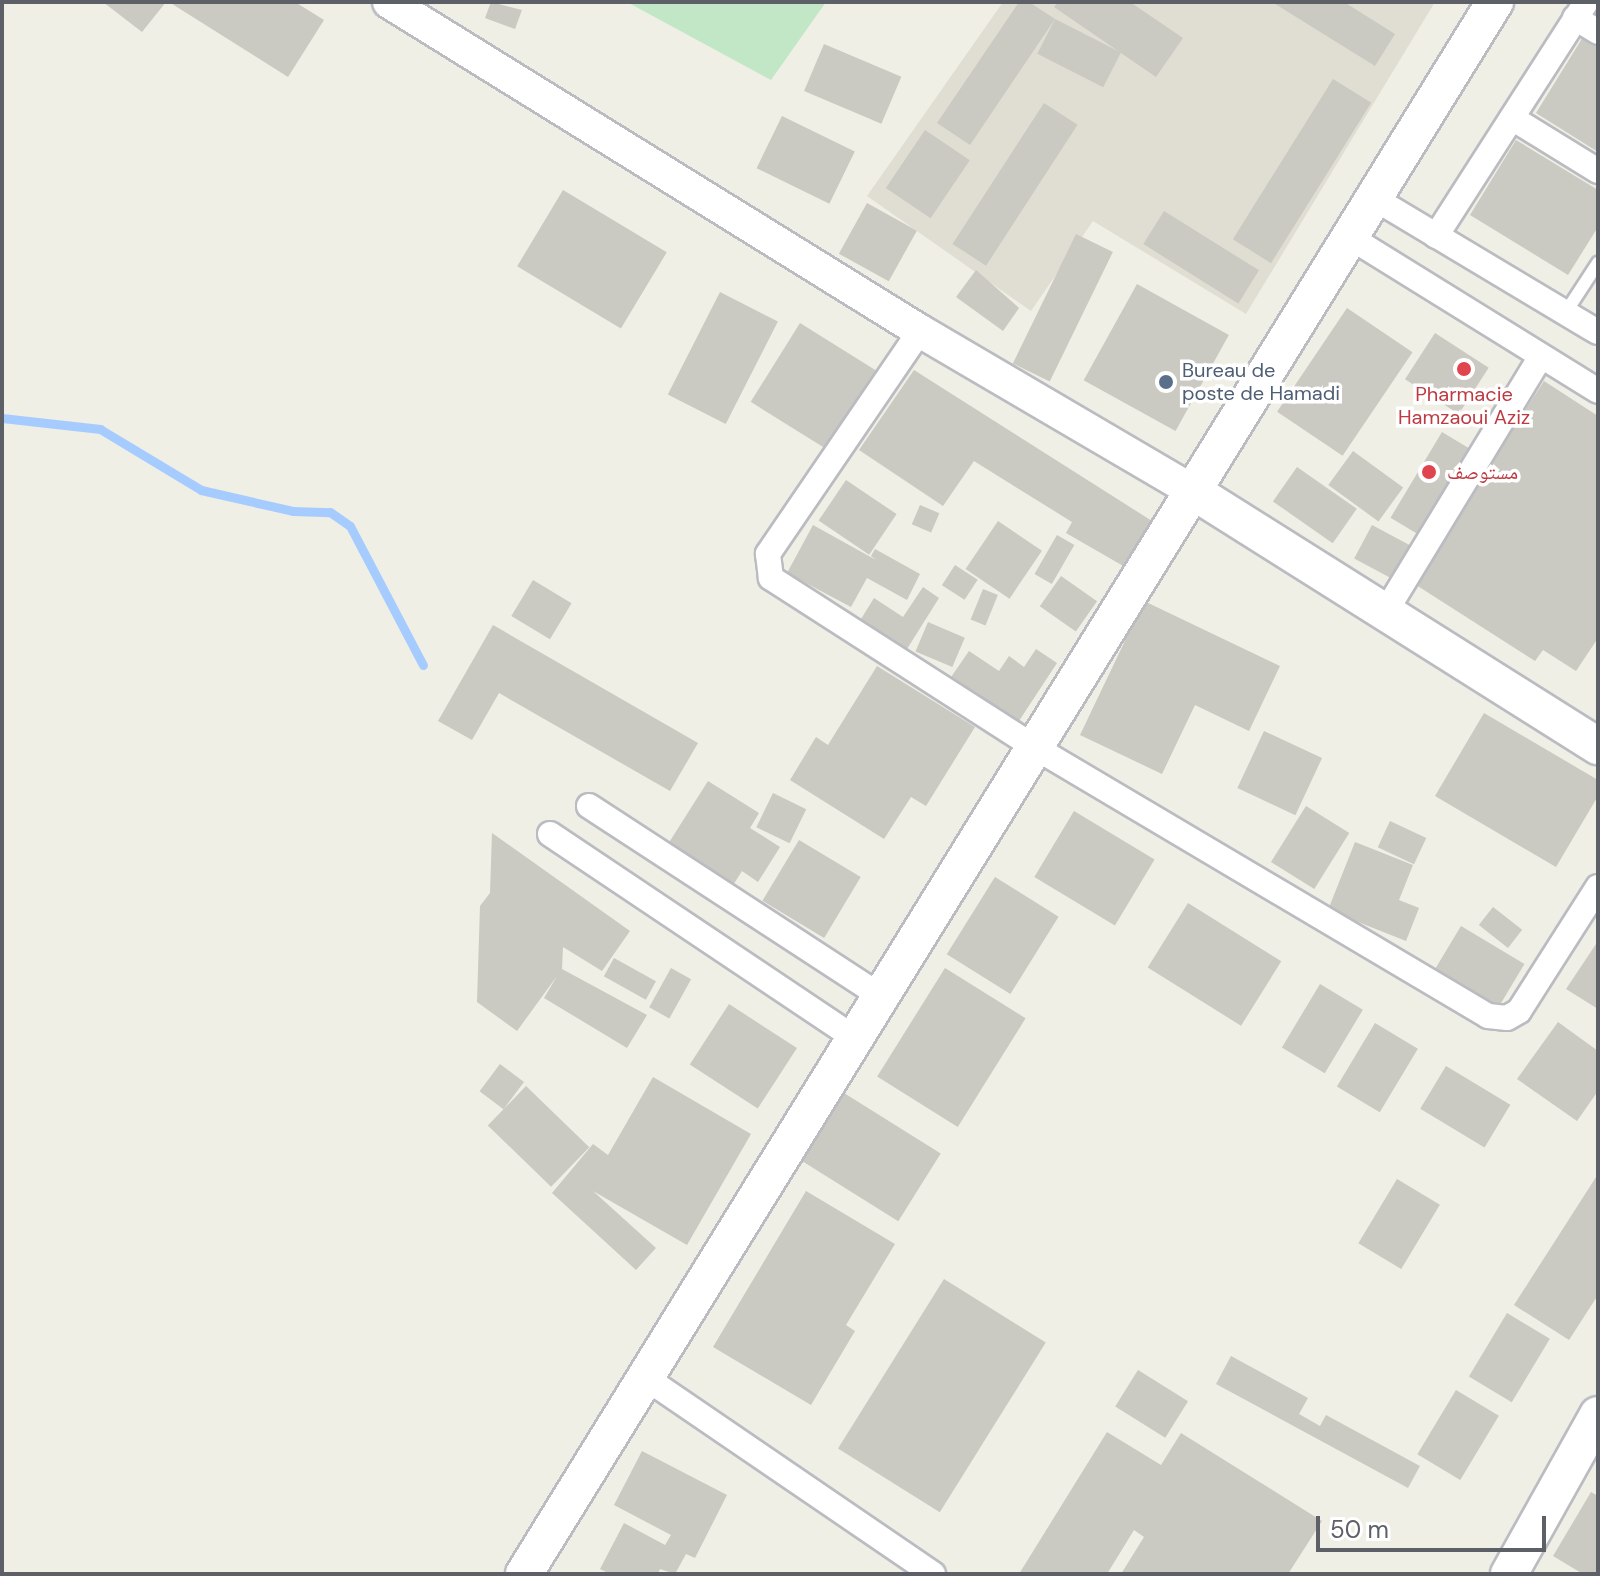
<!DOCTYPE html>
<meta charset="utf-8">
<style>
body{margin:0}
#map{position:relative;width:1600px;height:1576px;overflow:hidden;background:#efefe5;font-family:"DM Sans","Noto Naskh Arabic",sans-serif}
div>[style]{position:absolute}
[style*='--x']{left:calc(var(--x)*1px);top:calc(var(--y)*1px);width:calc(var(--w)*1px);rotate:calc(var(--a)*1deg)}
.education>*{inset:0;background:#e0ded3}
.green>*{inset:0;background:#c1e7c6}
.stream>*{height:9px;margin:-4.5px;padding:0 4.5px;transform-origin:4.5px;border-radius:4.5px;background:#a6ccff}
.building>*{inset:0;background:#cac9c2;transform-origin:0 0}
.roads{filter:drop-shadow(2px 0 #babcc1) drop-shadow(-2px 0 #babcc1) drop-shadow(0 2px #babcc1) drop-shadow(0 -2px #babcc1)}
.service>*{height:12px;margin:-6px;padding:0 6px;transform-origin:6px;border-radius:6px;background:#fff}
.minor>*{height:24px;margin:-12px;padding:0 12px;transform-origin:12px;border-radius:12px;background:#fff}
.tertiary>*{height:32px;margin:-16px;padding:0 16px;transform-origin:16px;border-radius:16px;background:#fff}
.secondary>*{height:36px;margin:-18px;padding:0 18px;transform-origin:18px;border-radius:18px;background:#fff}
.dots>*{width:22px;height:22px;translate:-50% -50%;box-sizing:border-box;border:4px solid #fff;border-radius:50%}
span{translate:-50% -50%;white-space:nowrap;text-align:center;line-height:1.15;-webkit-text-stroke:7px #fff;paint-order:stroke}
.service-label{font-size:20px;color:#4e5e75}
.left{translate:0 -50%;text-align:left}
.health-label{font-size:20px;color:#be3a42}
.frame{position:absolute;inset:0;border:4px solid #5d6066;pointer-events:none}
.scale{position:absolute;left:1316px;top:1516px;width:230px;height:36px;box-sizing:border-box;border:4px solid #5d6066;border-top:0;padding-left:10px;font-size:24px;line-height:28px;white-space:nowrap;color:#5d6066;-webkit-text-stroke:6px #fff;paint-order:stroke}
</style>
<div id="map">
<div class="education">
<i style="clip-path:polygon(1003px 2px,1435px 2px,1246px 314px,1093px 221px,1031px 311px,867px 196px)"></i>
</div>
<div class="green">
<i style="clip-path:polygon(627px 2px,826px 2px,771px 80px)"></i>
</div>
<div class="stream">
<i style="--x:2;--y:418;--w:99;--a:6.4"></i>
<i style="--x:100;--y:429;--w:118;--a:31.1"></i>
<i style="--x:201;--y:490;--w:94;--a:12.9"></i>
<i style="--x:293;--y:511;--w:37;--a:2"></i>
<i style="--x:330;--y:512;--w:24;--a:35"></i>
<i style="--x:350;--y:526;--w:157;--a:62.3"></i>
</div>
<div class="building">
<i style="clip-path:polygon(103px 2px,166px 2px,142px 32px)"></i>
<i style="clip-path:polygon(169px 2px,295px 2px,324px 20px,288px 77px)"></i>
<i style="clip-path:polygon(491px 2px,522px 10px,515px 29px,485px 18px)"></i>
<i style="clip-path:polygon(1019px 2px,1029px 2px,1055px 19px,970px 145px,937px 123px)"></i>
<i style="clip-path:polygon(1058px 2px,1130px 2px,1183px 38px,1156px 77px,1054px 7px)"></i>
<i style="clip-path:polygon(1272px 2px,1344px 2px,1395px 34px,1375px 66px)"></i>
<i style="left:1055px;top:19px;width:74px;height:39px;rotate:27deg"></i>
<i style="clip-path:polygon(1583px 37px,1598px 46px,1598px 152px,1536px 113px)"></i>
<i style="left:824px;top:44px;width:84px;height:51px;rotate:23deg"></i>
<i style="left:1333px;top:79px;width:45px;height:189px;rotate:32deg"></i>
<i style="left:1044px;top:103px;width:40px;height:168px;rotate:33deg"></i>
<i style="left:782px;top:116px;width:81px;height:58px;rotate:26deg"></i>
<i style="left:925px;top:130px;width:54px;height:70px;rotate:34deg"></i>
<i style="clip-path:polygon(1516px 140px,1598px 190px,1598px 227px,1568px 275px,1470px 215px)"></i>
<i style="left:563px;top:190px;width:121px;height:89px;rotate:31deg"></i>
<i style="left:867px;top:203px;width:57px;height:58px;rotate:29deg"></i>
<i style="left:1164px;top:211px;width:112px;height:39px;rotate:32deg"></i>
<i style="left:1076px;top:234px;width:41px;height:144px;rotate:26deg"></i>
<i style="clip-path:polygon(976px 270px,1019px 308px,1003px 331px,956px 297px)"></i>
<i style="left:1137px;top:284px;width:105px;height:110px;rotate:29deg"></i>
<i style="left:720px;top:292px;width:65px;height:115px;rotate:27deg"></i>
<i style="left:1347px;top:308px;width:79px;height:125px;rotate:34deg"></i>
<i style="left:800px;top:323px;width:92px;height:93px;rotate:32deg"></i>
<i style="left:1435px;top:333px;width:64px;height:55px;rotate:33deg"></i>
<i style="clip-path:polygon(914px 370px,1152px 521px,1125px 567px,1066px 533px,1072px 522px,974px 461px,943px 506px,859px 450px)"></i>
<i style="clip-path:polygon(1544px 381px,1598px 416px,1598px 638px,1576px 671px,1543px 650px,1535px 661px,1413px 583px)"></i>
<i style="left:1442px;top:432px;width:42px;height:100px;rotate:31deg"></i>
<i style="left:1353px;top:451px;width:62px;height:42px;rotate:36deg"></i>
<i style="left:1297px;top:467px;width:73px;height:42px;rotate:35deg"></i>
<i style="left:846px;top:480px;width:61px;height:49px;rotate:34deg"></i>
<i style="left:920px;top:505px;width:21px;height:21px;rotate:23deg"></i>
<i style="left:998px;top:521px;width:53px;height:58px;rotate:34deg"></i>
<i style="clip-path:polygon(813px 525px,876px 560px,871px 556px,875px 549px,920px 574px,907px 600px,867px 578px,851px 607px,787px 573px)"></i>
<i style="left:1372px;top:525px;width:51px;height:38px;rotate:28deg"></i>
<i style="left:1057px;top:535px;width:20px;height:45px;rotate:30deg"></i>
<i style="left:955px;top:565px;width:27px;height:24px;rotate:33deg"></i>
<i style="left:1061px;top:576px;width:44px;height:37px;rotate:35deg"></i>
<i style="left:533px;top:580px;width:45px;height:42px;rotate:31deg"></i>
<i style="clip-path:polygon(923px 587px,939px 598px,907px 649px,861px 619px,874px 598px,903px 617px)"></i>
<i style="left:983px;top:589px;width:16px;height:33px;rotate:22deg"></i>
<i style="clip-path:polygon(1144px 601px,1280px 666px,1249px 731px,1195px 705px,1162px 774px,1080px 735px)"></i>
<i style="left:928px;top:622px;width:40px;height:32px;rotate:23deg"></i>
<i style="clip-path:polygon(493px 625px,698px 743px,670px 791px,499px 693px,472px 740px,438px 721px)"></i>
<i style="clip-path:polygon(1036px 649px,1057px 663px,1017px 724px,949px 680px,969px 651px,999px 671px,1009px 656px,1024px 667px)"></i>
<i style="clip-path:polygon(877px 666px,975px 727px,926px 806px,911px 797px,884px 839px,790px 780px,816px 737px,828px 745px)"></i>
<i style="clip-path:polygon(1484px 713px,1598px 780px,1598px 796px,1556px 867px,1435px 796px)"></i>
<i style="left:1264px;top:731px;width:64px;height:63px;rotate:25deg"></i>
<i style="clip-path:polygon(708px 781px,759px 813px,750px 828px,780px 847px,758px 882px,742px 871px,728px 893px,663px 852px)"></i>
<i style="left:773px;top:793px;width:37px;height:38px;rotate:26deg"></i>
<i style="left:1306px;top:806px;width:51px;height:66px;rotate:32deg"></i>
<i style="left:1074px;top:811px;width:94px;height:77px;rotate:31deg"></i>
<i style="left:1390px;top:821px;width:40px;height:29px;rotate:25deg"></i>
<i style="clip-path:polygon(492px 833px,630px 931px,602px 971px,563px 947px,562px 969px,647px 1015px,627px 1048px,544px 998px,557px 976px,517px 1031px,477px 1002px,480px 906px,490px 893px)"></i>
<i style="left:799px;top:840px;width:72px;height:71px;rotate:31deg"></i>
<i style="clip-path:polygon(1355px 842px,1413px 865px,1399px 900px,1419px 908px,1406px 941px,1328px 910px)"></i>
<i style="left:995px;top:877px;width:75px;height:91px;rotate:32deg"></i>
<i style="left:1188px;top:903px;width:110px;height:76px;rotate:32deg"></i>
<i style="left:1493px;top:907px;width:37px;height:23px;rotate:38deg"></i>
<i style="left:1461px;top:926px;width:74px;height:57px;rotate:31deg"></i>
<i style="clip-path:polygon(1598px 941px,1598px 1009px,1566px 989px)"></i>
<i style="left:614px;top:958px;width:48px;height:21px;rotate:29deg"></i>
<i style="left:671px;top:968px;width:23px;height:45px;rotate:29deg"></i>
<i style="left:945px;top:968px;width:95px;height:128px;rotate:32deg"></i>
<i style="left:1320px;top:984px;width:50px;height:74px;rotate:31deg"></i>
<i style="left:729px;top:1004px;width:81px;height:72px;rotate:33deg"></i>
<i style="clip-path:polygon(1558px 1022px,1598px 1051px,1598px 1091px,1577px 1121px,1517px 1079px)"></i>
<i style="left:1375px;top:1023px;width:50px;height:74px;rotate:31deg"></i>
<i style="left:500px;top:1064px;width:30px;height:34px;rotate:37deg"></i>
<i style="left:1446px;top:1066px;width:75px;height:50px;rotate:31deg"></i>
<i style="clip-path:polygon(653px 1077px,751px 1134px,687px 1245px,593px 1191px,656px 1248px,636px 1270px,552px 1193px,593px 1144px,608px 1155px)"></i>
<i style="left:526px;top:1086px;width:88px;height:55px;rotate:44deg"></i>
<i style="left:844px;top:1093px;width:114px;height:80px;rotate:32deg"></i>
<i style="clip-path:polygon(1598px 1174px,1598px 1295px,1569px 1340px,1514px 1305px)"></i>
<i style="left:1397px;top:1179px;width:50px;height:75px;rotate:31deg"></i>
<i style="clip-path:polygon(806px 1191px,895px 1244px,846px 1325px,855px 1331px,811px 1405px,713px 1347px)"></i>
<i style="left:944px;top:1279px;width:120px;height:200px;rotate:32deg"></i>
<i style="left:1507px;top:1313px;width:50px;height:74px;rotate:31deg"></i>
<i style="clip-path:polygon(1231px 1356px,1308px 1398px,1299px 1414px,1320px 1426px,1326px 1415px,1420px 1466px,1408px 1488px,1216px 1384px)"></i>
<i style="left:1138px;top:1370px;width:59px;height:43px;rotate:32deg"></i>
<i style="left:1456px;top:1390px;width:50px;height:75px;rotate:31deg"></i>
<i style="clip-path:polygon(1107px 1432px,1161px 1465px,1181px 1433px,1322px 1521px,1288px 1574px,1121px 1574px,1144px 1537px,1134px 1530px,1107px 1574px,1019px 1574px)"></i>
<i style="clip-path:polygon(642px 1451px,727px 1495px,695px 1558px,686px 1554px,675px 1574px,660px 1569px,658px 1574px,610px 1574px,600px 1569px,624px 1523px,665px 1545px,671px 1535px,614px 1505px)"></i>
<i style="clip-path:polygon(1591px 1492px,1598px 1496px,1598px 1574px,1583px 1574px,1553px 1556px)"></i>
</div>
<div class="roads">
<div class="service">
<i style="--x:1566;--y:312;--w:59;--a:-56.9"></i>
</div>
<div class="minor">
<i style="--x:1575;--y:18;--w:27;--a:31"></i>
<i style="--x:1512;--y:118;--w:101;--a:31.6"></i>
<i style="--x:1372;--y:197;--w:263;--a:30.9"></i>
<i style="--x:1348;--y:236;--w:294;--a:31.8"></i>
<i style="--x:1436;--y:236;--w:278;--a:-57.3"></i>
<i style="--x:920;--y:331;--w:270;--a:124.3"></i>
<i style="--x:768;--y:554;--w:24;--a:83"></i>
<i style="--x:771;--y:578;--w:315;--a:32.7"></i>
<i style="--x:1036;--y:748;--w:525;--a:30.66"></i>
<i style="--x:1488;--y:1016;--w:19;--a:6"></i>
<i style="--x:1507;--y:1018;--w:14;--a:-30"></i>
<i style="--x:1519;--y:1011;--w:147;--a:-57.5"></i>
<i style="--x:1386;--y:611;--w:298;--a:-58.7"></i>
<i style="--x:589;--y:806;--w:348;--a:33.1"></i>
<i style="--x:550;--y:834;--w:367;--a:33.8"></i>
<i style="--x:643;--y:1376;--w:351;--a:34.3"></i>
</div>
<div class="tertiary">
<i style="--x:389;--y:2;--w:625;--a:31.78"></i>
<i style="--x:920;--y:331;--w:320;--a:30.4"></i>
</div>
<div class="secondary">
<i style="--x:1196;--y:493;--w:475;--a:32.2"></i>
<i style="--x:524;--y:1574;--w:1848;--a:-58.3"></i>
<i style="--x:1509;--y:1574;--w:182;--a:-60.8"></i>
</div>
</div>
<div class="dots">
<i style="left:1464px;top:369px;background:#e0444e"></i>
<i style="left:1166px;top:382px;background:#5c6f8a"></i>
<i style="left:1429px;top:472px;background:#e0444e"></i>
</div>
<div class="service-label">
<span class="left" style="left:1182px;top:382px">Bureau de<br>poste de Hamadi</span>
</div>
<div class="health-label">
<span style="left:1464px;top:406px">Pharmacie<br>Hamzaoui Aziz</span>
<span class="left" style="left:1447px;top:472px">مستوصف</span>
</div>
<div class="frame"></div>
<div class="scale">50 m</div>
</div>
